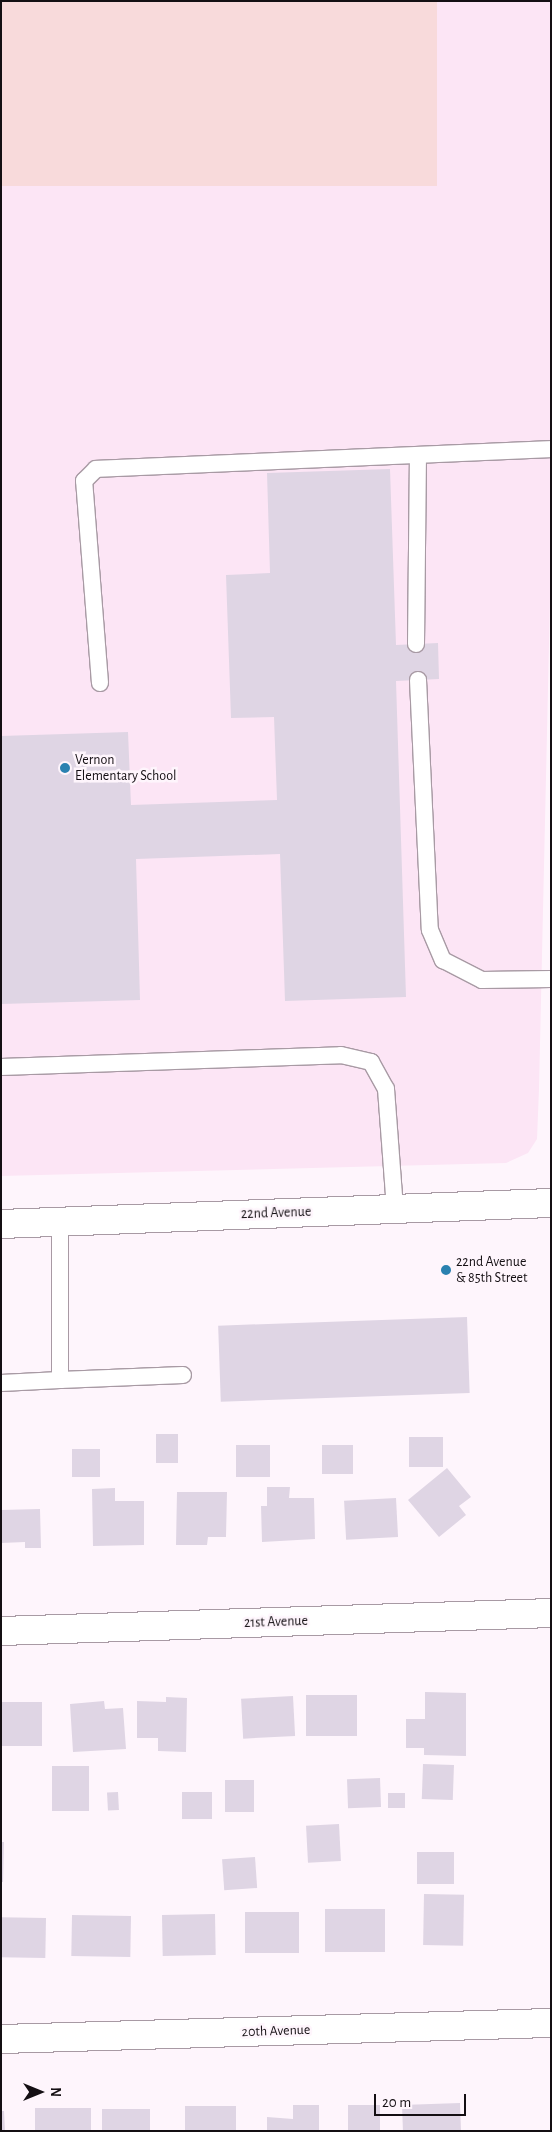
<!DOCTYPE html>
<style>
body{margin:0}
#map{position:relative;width:552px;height:2132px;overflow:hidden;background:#fef5fc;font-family:"Alegreya Sans",sans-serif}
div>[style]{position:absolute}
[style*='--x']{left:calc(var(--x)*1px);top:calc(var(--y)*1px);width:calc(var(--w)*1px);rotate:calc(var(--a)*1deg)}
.built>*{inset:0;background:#fce5f5}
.green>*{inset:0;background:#f8dadb;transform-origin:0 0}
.building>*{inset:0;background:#dfd5e4;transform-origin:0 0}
.roads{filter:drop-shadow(1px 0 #a89aa4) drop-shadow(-1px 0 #a89aa4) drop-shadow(0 1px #a89aa4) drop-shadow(0 -1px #a89aa4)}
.service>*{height:16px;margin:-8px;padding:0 8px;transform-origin:8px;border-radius:8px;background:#fff}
.minor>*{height:28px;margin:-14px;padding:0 14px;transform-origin:14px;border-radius:14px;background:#fff}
.tertiary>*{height:28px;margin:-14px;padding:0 14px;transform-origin:14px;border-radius:14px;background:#fff}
.dots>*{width:14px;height:14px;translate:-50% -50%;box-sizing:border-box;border:2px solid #fef5fc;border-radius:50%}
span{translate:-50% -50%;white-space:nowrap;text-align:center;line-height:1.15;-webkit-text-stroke:5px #fef5fc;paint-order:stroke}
.poi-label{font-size:14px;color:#140f13}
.left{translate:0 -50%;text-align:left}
.street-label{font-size:14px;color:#140f13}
.frame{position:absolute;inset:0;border:2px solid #140f13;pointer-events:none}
.north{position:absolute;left:15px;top:2067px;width:50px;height:50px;-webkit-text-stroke:4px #fef5fc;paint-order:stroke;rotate:90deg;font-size:14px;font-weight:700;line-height:20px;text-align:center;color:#140f13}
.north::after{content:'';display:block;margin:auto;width:18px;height:22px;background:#140f13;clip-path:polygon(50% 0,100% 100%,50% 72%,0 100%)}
.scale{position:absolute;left:374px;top:2094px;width:92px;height:22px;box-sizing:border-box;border:2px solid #140f13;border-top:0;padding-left:6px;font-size:15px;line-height:18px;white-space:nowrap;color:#140f13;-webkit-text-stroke:4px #fef5fc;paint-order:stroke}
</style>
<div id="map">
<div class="built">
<i style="clip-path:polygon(1px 1px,551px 1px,551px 554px,539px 1089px,537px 1139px,528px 1153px,506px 1163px,1px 1176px)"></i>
</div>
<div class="green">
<i style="left:1px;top:1px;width:436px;height:185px"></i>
</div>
<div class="building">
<i style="clip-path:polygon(390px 469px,396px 645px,438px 643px,439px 679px,396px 681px,406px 997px,285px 1001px,280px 854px,136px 859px,140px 1000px,1px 1004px,1px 736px,128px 732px,131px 805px,277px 800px,274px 717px,231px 718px,226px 575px,270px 573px,267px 473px)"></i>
<i style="left:467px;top:1317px;width:76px;height:249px;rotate:88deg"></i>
<i style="left:156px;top:1434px;width:22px;height:29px"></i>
<i style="left:409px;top:1437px;width:34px;height:30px"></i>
<i style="left:236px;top:1445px;width:34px;height:32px"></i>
<i style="left:322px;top:1445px;width:31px;height:29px"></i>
<i style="left:72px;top:1449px;width:28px;height:28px"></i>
<i style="clip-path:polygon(447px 1468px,471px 1497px,459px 1506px,466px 1515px,439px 1537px,408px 1500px)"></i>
<i style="clip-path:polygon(267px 1487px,290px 1487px,289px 1498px,314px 1498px,315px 1539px,262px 1542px,261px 1506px,267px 1506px)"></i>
<i style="clip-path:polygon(115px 1488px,115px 1501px,144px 1501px,144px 1545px,93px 1546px,92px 1489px)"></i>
<i style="clip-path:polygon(177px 1492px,227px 1492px,226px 1537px,208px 1537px,207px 1545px,176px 1545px)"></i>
<i style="left:396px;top:1498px;width:39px;height:52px;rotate:87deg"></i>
<i style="clip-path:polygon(40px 1509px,41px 1548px,25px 1548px,25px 1542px,1px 1543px,1px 1510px)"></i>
<i style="clip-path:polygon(425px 1692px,466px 1693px,466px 1756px,424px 1755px,424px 1748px,406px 1748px,406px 1719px,425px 1719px)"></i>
<i style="left:306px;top:1695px;width:51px;height:41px"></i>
<i style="left:293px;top:1696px;width:40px;height:52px;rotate:87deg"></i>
<i style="clip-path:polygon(166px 1697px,187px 1698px,186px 1752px,158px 1751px,158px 1738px,137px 1738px,137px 1701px,166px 1702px)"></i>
<i style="clip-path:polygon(104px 1701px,105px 1709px,123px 1708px,126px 1749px,73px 1752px,70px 1704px)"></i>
<i style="left:1px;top:1702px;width:41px;height:44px"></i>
<i style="left:423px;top:1764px;width:31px;height:35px;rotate:2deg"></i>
<i style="left:52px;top:1766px;width:37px;height:45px"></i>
<i style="left:380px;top:1778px;width:29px;height:33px;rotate:88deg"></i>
<i style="left:225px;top:1780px;width:29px;height:32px"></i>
<i style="left:118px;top:1792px;width:18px;height:11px;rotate:87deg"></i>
<i style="left:212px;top:1792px;width:27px;height:30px;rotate:90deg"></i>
<i style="left:388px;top:1793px;width:17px;height:15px"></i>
<i style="left:339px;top:1824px;width:37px;height:33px;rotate:87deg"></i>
<i style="clip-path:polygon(1px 1842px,4px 1842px,3px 1882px,1px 1882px)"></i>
<i style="left:417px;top:1852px;width:37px;height:32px"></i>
<i style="left:255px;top:1857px;width:31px;height:33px;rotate:86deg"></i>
<i style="left:424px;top:1894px;width:40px;height:51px;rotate:1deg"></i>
<i style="left:325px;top:1909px;width:60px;height:43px"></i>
<i style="left:245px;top:1912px;width:54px;height:41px"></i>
<i style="left:215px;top:1914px;width:41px;height:53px;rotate:89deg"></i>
<i style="left:131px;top:1916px;width:41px;height:59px;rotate:91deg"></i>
<i style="left:46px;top:1918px;width:40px;height:45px;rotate:91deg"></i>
<i style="left:460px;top:2103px;width:28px;height:58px;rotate:88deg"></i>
<i style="clip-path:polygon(293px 2105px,319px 2105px,319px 2131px,267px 2131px,267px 2117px,293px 2119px)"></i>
<i style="left:380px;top:2105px;width:26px;height:32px;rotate:90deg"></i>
<i style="left:185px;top:2106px;width:51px;height:25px"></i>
<i style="left:91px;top:2108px;width:23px;height:56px;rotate:90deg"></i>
<i style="left:102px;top:2109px;width:48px;height:22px"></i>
<i style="clip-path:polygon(1px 2111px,4px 2111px,5px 2131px,1px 2131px)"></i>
</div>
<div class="roads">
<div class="service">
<i style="--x:416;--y:644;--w:189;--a:-89.4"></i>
<i style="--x:418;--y:680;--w:250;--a:87.3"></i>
<i style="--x:430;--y:930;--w:33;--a:67"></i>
<i style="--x:443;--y:960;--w:44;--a:27.1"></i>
<i style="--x:482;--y:980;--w:69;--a:-0.8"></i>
<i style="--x:100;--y:683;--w:203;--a:-94.5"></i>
<i style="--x:84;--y:481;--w:17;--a:-45"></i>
<i style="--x:96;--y:469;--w:455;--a:-2.5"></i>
<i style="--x:1;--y:1067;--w:340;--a:-2"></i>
<i style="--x:341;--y:1055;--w:31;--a:13"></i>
<i style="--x:371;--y:1062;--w:31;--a:61"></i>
<i style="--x:386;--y:1089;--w:120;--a:85.7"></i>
<i style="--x:60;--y:1221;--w:159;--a:90"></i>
<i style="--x:60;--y:1380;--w:123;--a:-2.3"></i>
<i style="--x:1;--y:1383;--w:59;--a:-2.9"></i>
</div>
<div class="minor">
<i style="--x:1;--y:1631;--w:550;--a:-1.87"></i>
<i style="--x:1;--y:2039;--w:550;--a:-1.67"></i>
</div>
<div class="tertiary">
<i style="--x:1;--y:1224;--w:550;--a:-2.19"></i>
</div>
</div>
<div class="dots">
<i style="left:65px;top:768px;background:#2a81b0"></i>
<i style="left:446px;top:1270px;background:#2a81b0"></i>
</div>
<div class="poi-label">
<span class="left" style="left:75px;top:768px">Vernon<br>Elementary School</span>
<span class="left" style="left:456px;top:1270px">22nd Avenue<br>&amp; 85th Street</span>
</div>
<div class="street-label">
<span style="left:276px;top:1213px;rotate:-2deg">22nd Avenue</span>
<span style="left:276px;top:1622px;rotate:-2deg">21st Avenue</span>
<span style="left:276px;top:2031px;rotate:-2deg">20th Avenue</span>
</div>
<div class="frame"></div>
<div class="north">N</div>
<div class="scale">20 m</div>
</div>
